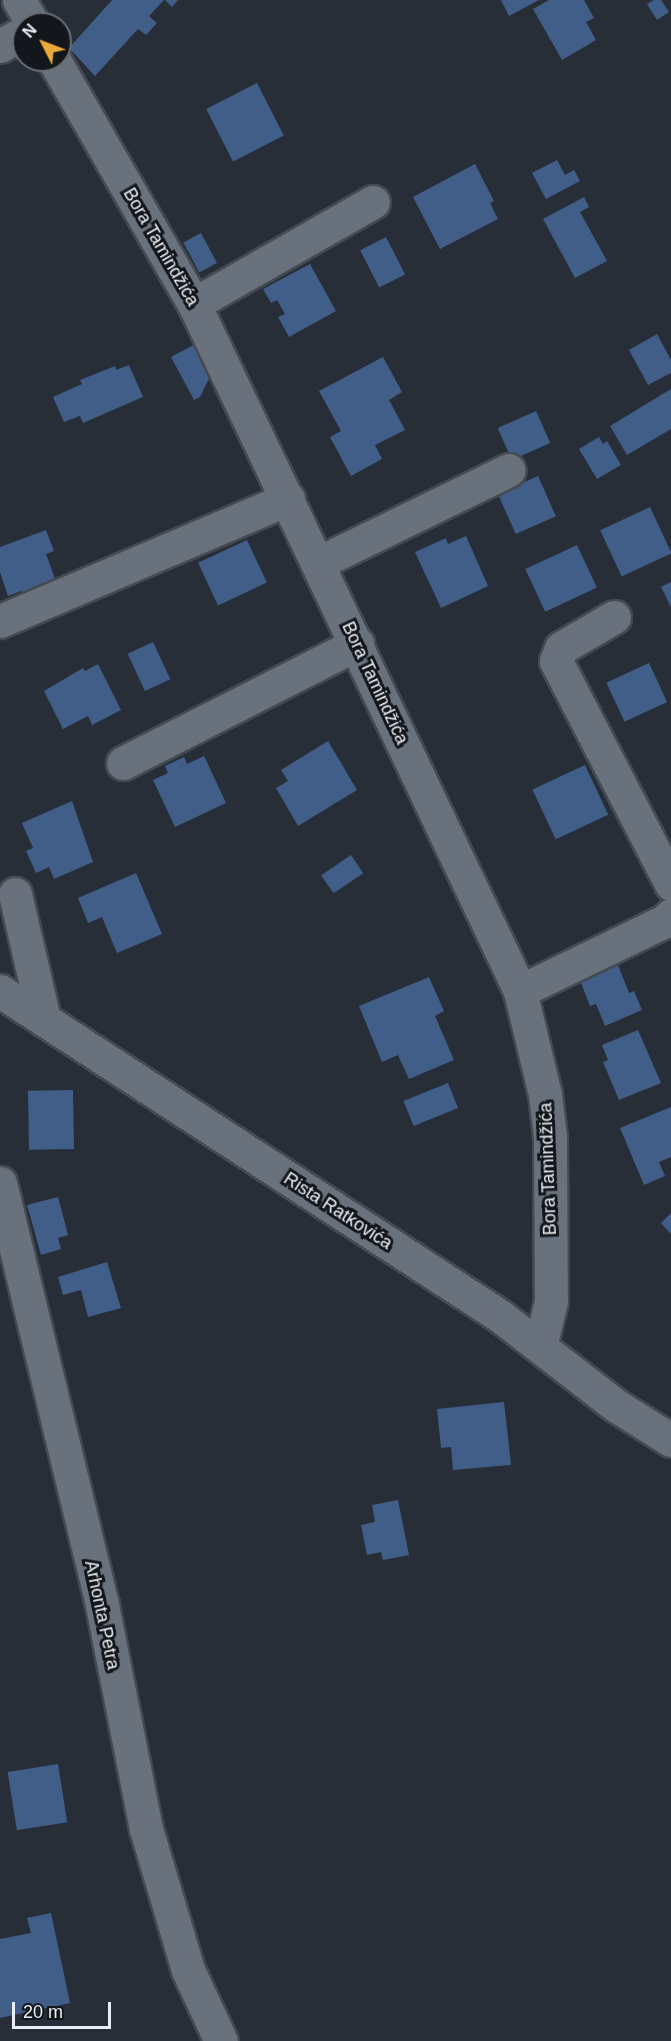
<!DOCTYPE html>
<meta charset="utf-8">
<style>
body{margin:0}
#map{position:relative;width:671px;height:2041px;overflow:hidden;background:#272e38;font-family:Helvetica,sans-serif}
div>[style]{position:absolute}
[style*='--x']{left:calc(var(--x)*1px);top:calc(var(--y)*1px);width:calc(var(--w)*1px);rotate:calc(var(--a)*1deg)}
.building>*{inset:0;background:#405e88;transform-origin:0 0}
.roads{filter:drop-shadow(2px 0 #444a52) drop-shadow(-2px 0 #444a52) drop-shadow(0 2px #444a52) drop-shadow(0 -2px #444a52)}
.minor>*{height:33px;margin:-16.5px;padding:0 16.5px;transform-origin:16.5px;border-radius:16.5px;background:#69717d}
span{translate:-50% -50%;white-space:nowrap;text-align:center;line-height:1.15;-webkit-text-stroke:6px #13161b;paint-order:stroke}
.street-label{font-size:18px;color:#e9eef4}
.north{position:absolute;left:12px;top:12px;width:60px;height:60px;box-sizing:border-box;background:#13161b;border:2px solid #696c72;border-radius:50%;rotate:312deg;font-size:16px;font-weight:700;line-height:24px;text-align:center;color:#e9eef4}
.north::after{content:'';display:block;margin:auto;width:21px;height:27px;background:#eaaa39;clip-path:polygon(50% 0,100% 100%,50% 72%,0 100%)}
.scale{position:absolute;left:12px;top:2002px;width:99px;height:27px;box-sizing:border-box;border:3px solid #e9eef4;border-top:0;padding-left:8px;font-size:18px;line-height:21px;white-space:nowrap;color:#e9eef4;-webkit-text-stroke:4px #13161b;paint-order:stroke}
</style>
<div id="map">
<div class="building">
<i style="clip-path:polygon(112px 0,164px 0,149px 16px,157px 23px,146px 35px,138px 29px,95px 76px,69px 48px)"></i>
<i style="clip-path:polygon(165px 0,178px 0,172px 7px)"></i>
<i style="clip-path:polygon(501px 0,539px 0,509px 16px)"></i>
<i style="clip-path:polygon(549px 0,584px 0,594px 18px,586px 22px,596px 40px,562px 60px,533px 9px)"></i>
<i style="clip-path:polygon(654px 0,661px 0,669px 12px,657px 20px,647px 4px)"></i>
<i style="left:257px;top:83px;width:59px;height:57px;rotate:63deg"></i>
<i style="clip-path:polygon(557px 160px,565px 175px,574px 170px,580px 181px,546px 199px,532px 173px)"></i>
<i style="clip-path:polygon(475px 164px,494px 201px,490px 203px,498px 219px,440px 249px,413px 197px)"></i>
<i style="clip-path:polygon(584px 197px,589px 207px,580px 212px,607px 261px,575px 278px,543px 219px)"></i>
<i style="left:201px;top:233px;width:34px;height:20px;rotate:62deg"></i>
<i style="left:386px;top:237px;width:42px;height:29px;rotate:63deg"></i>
<i style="clip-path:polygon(310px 264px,336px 311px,289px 337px,278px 317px,285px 314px,277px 300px,271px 303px,263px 289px)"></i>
<i style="clip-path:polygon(657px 334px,671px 360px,671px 373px,648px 385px,629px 350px)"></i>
<i style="clip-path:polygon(203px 340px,216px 364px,200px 397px,194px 400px,171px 357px)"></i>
<i style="clip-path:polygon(383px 357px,402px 392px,389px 400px,405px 430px,375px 445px,382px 459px,351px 476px,330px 437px,341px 431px,319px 391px)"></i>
<i style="clip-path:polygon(129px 365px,143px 397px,83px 423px,80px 416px,64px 422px,53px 397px,82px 384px,80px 380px,115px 366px,116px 370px)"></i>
<i style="clip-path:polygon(671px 389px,671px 429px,627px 455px,610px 426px)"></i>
<i style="left:536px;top:411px;width:35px;height:42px;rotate:66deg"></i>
<i style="clip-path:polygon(599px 437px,603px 444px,607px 441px,621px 465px,597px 479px,579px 449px)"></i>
<i style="left:538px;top:476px;width:44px;height:44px;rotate:66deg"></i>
<i style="left:650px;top:507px;width:51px;height:55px;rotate:65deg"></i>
<i style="clip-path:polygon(46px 530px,54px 551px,46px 554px,58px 587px,24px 599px,21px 591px,8px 596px,0 572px,0 547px)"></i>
<i style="clip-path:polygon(466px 536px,488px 586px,441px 608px,415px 552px,446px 538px,448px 544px)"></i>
<i style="left:247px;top:540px;width:47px;height:54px;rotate:65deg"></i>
<i style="left:577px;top:545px;width:47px;height:57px;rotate:65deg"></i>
<i style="clip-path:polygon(671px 582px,671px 607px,661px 587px)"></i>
<i style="left:153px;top:642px;width:41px;height:28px;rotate:65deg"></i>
<i style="left:649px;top:663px;width:43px;height:47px;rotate:65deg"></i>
<i style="clip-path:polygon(98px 664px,121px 710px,92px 725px,88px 716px,63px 729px,44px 691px,83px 668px,85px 671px)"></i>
<i style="clip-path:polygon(328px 741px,357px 790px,298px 826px,276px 788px,288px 781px,281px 770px)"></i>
<i style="clip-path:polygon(204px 756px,226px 803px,175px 827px,153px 780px,168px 773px,165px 766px,184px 757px,187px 764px)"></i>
<i style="left:585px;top:765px;width:55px;height:58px;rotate:65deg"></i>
<i style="clip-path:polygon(72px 801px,93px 862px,54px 879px,49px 867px,36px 873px,26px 851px,33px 848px,22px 823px)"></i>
<i style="left:351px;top:855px;width:22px;height:36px;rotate:56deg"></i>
<i style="clip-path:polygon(136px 873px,162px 934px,117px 953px,102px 917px,88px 923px,78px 898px)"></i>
<i style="clip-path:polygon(616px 960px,629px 993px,634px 991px,642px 1010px,605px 1026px,596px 1004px,590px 1006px,578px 975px)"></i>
<i style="clip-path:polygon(429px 977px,444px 1011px,435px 1016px,454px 1060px,409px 1079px,398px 1055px,382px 1062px,359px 1006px)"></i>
<i style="clip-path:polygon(638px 1030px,661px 1083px,619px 1100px,603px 1062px,608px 1060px,602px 1045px)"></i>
<i style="left:448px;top:1083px;width:27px;height:48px;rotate:68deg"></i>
<i style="left:73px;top:1090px;width:59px;height:45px;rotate:89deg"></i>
<i style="clip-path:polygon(671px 1107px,671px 1157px,659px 1162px,665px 1176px,644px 1185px,620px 1128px)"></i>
<i style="clip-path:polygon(58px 1197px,68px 1235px,58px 1238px,61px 1249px,41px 1255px,27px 1205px)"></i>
<i style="clip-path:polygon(671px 1213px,671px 1234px,661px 1223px)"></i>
<i style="clip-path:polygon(107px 1262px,121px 1308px,88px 1317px,81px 1290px,63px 1295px,58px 1277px)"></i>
<i style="clip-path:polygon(504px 1402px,511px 1465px,453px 1470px,451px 1447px,441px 1448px,437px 1409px)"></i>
<i style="clip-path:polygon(398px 1500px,409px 1555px,383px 1560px,381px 1552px,367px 1555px,361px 1525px,375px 1522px,372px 1505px)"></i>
<i style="left:58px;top:1764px;width:59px;height:51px;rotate:81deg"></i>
<i style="clip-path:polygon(51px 1913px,70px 2003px,0 2018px,0 1939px,31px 1933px,27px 1918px)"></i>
</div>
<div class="roads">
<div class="minor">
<i style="--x:19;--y:0;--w:28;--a:60"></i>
<i style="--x:0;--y:46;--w:28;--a:-30"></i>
<i style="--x:54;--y:60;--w:281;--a:60.2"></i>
<i style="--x:194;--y:304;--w:760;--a:64.61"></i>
<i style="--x:520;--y:991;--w:106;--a:76.4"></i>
<i style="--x:545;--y:1094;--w:43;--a:83.4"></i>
<i style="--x:550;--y:1137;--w:164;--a:89.7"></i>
<i style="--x:551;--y:1301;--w:47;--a:103.4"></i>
<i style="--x:194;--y:304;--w:206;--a:-29.7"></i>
<i style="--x:318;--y:563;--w:212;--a:-26"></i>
<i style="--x:614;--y:617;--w:61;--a:149.7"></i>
<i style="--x:561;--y:648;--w:14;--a:111"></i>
<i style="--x:556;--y:661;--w:251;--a:62.7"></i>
<i style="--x:0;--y:621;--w:313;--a:-23"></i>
<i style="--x:123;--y:763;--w:263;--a:-27"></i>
<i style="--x:15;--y:894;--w:129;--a:77"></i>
<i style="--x:0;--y:991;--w:596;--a:33.02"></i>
<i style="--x:500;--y:1316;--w:145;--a:37.7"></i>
<i style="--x:615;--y:1405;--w:66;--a:32"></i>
<i style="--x:520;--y:991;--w:161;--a:-25.8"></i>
<i style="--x:665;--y:921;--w:8;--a:-45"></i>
<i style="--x:0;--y:1183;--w:434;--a:76.4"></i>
<i style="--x:102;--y:1605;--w:228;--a:78.9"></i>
<i style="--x:146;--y:1829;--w:147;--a:73.4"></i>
<i style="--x:188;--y:1970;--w:78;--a:65.1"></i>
</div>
</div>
<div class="street-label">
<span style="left:161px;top:247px;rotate:60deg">Bora Tamindžića</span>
<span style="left:375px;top:683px;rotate:65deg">Bora Tamindžića</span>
<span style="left:548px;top:1169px;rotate:-92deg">Bora Tamindžića</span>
<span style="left:338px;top:1211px;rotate:33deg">Rista Ratkovića</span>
<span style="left:102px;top:1615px;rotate:78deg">Arhonta Petra</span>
</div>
<div class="north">N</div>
<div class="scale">20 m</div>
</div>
